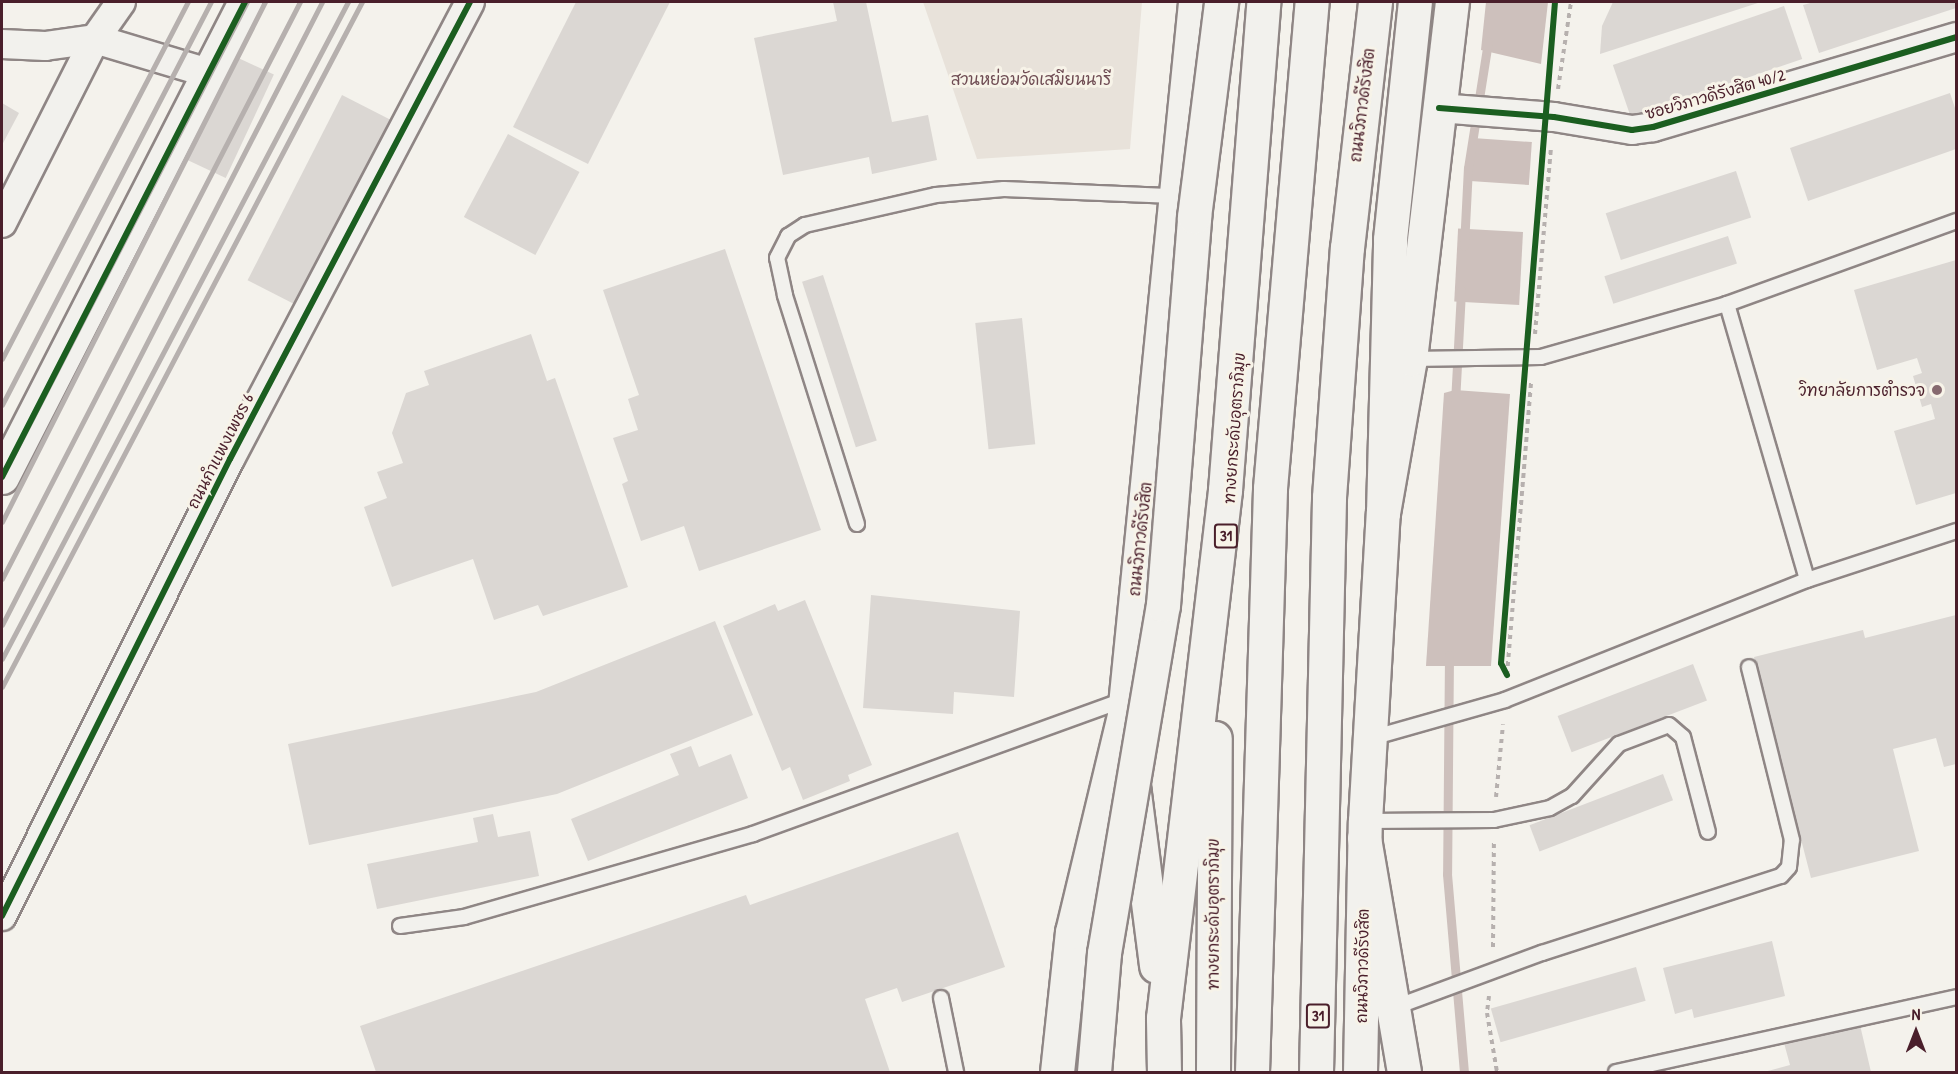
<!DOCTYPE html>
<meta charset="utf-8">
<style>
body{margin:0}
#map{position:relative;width:1958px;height:1074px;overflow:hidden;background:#f4f2ec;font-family:"Patrick Hand","Playpen Sans Thai",sans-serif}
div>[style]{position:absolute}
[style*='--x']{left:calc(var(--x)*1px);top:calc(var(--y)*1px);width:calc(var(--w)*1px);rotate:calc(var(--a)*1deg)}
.green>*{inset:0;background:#e8e2da}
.water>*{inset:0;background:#cdc0bc;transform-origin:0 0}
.stream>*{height:9px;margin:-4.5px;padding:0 4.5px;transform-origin:4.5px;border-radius:4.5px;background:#cdc0bc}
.building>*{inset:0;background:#dbd7d3;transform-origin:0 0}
.path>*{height:4px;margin-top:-2px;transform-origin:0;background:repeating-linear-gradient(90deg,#b6b0ae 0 4.5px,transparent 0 9px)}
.roads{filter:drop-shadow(2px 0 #8f8685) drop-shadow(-2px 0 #8f8685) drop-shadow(0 2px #8f8685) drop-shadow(0 -2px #8f8685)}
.lane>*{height:14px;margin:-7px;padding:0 7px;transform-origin:7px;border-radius:7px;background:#f2f1ed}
.street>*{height:28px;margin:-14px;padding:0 14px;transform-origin:14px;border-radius:14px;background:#f2f1ed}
.secondary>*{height:33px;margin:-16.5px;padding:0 16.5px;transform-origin:16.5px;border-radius:16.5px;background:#f2f1ed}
.primary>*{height:33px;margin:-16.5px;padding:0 16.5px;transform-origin:16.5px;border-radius:16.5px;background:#f2f1ed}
.highway>*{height:33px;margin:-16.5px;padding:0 16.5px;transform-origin:16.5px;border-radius:16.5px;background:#f2f1ed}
.rail>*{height:4.5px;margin:-2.25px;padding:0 2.25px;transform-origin:2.25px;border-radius:2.25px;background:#b6b0ae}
.bridges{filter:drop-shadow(2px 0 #8f8685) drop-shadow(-2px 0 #8f8685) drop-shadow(0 2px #8f8685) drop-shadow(0 -2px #8f8685)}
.highway-bridge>*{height:33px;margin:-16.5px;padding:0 16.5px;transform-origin:16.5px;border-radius:16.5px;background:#f2f1ed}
.cycleway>*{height:6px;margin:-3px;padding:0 3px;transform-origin:3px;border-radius:3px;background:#1b5e20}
.dots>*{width:16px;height:16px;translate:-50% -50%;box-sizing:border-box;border:3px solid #f7f3e8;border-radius:50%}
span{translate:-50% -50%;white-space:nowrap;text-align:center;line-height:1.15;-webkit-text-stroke:6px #f7f3e8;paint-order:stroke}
.shield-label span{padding:2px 4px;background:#f7f3e8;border:2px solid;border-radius:4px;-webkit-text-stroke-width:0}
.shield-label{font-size:15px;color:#4a1f2b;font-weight:700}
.park-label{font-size:16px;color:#6f4c53}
.street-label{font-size:16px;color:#4a1f2b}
.poi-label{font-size:16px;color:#4a1f2b}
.right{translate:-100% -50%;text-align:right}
.frame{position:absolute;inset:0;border:3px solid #4a1f2b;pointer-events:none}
.north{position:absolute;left:1886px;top:1002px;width:60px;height:60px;-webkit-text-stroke:4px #f7f3e8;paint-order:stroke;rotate:0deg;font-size:16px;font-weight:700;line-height:24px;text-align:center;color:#4a1f2b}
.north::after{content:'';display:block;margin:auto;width:21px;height:27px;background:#4a1f2b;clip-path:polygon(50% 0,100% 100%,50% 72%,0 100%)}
</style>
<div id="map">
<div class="green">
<i style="clip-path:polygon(923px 2px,1142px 2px,1130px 149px,977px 159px)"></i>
</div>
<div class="water">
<i style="clip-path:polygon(1486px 2px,1548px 2px,1541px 64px,1481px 50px)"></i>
<i style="left:1473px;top:138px;width:59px;height:43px;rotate:4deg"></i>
<i style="left:1523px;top:232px;width:73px;height:65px;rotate:93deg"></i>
<i style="clip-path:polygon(1455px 390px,1510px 394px,1491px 666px,1426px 666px,1444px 393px)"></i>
</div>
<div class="stream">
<i style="--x:1464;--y:246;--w:78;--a:-87.1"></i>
<i style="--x:1468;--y:168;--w:128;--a:-81"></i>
<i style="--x:1455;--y:402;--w:112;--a:-86.9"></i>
<i style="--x:1449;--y:655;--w:219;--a:90.5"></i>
<i style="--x:1447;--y:874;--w:199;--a:85.1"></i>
</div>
<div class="building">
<i style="clip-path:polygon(576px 2px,670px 2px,588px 164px,513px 127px)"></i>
<i style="clip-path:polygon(833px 2px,866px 2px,892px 122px,928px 115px,937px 160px,872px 174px,869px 157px,783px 175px,754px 38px,837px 21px)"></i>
<i style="clip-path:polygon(1613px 2px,1761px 2px,1600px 54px,1602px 26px)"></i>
<i style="clip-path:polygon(1814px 2px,1956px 2px,1956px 8px,1819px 53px,1803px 5px)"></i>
<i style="left:1784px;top:6px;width:56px;height:181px;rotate:71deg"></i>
<i style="left:234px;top:56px;width:44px;height:114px;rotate:25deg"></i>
<i style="clip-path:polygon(1950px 93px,1956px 111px,1956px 149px,1808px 201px,1790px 148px)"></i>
<i style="left:342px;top:95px;width:72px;height:208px;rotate:27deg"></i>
<i style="clip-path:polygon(2px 103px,19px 113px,2px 145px)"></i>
<i style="left:508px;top:134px;width:81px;height:94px;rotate:28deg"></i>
<i style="left:1736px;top:171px;width:49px;height:137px;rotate:72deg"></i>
<i style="left:1728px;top:236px;width:29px;height:130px;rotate:72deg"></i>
<i style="clip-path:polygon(725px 249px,821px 530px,699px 571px,684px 526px,641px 541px,622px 484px,628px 481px,613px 438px,638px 430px,628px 399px,639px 395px,603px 290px)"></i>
<i style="clip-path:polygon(1956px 260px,1956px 493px,1916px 505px,1894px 431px,1935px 419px,1931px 404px,1922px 407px,1913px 376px,1922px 373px,1917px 358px,1877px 370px,1854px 290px)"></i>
<i style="left:823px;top:275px;width:174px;height:22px;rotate:72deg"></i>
<i style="left:1022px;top:318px;width:127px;height:47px;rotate:84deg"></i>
<i style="clip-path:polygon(531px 334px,547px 381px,555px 378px,628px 587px,543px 616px,538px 605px,494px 620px,473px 559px,392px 587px,364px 507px,387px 498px,377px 472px,403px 463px,392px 433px,406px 393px,429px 385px,424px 371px)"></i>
<i style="clip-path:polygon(871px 595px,1020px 611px,1014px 697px,954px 692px,953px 714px,863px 708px)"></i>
<i style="clip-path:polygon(805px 600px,872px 765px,848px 775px,850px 781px,803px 800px,790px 767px,782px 771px,723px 626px,775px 604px,778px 611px)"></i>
<i style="clip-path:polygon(1956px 615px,1956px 764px,1944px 767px,1936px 738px,1893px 749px,1919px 851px,1811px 878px,1754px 657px,1863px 630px,1865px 638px)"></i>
<i style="clip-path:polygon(715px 621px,753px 715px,557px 794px,309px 845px,288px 744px,536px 692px)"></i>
<i style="left:1693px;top:664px;width:39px;height:145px;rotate:69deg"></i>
<i style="clip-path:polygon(691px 746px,699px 767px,731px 754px,748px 798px,588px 861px,571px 819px,679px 775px,670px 754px)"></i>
<i style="left:1663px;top:774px;width:28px;height:143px;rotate:69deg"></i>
<i style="clip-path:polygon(493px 814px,498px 837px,530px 831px,539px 876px,377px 909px,367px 864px,478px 842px,473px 818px)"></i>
<i style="clip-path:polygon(958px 832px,1005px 967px,902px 1002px,897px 988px,865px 999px,890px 1072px,376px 1072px,360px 1026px,746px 895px,750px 905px)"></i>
<i style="clip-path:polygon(1772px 941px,1785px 996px,1694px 1018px,1692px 1009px,1675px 1014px,1663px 968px)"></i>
<i style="left:1636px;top:967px;width:35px;height:151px;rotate:74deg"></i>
<i style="clip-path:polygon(1860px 1025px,1871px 1072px,1764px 1072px,1790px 1065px,1784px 1043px)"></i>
</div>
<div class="path">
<i style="--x:1558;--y:89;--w:88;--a:-81.5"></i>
<i style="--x:1535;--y:334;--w:188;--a:-85.1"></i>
<i style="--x:1507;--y:675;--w:296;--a:-85.3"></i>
<i style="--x:1496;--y:797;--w:73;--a:-84.5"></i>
<i style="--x:1493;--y:947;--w:107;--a:-89.5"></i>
<i style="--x:1489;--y:996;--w:17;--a:97"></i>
<i style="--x:1487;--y:1013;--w:60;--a:80.4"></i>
</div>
<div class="roads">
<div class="lane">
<i style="--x:1727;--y:304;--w:287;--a:73.8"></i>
<i style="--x:1410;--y:359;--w:131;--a:-0.9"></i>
<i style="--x:1541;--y:357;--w:193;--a:-15.9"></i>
<i style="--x:1727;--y:304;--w:244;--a:-19.9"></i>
<i style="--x:857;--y:524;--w:240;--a:-107.5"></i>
<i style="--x:785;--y:295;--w:38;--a:-102"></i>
<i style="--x:777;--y:258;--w:25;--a:-63"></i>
<i style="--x:788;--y:236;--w:20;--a:-33"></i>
<i style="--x:805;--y:225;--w:134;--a:-12.9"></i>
<i style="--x:936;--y:195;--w:68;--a:-5"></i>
<i style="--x:1004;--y:189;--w:170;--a:2.4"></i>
<i style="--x:1371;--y:738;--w:139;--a:-15.8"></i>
<i style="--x:1505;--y:700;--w:325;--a:-21.7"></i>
<i style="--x:1807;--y:580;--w:157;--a:-18.2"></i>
<i style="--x:1365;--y:821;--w:129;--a:-0.4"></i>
<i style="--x:1494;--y:820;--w:57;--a:-12.1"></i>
<i style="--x:1550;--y:808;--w:25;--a:-29"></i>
<i style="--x:1572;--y:796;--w:70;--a:-47.9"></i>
<i style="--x:1619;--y:744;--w:53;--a:-20.8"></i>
<i style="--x:1669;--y:725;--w:18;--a:41"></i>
<i style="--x:1683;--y:737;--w:98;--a:75.3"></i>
<i style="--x:400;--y:926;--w:65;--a:-8"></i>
<i style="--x:464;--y:917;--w:301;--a:-16"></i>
<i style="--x:753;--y:834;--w:396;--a:-19.9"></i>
<i style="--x:941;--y:998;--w:76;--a:78.5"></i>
<i style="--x:1393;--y:1008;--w:159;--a:-20.3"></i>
<i style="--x:1542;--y:953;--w:251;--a:-17.9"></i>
<i style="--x:1781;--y:876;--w:12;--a:-48"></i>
<i style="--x:1789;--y:867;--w:27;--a:-84"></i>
<i style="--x:1792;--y:840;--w:178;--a:-104"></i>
<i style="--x:1616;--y:1072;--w:348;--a:-12.4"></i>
</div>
<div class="street">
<i style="--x:2;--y:44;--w:43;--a:2.7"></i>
<i style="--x:45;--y:46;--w:50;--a:-8"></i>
<i style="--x:95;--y:39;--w:118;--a:16.7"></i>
<i style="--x:1439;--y:108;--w:115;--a:4.5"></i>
<i style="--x:1554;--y:117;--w:79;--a:9.5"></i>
<i style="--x:1632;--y:130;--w:21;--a:-8"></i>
<i style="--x:1653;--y:127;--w:316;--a:-16.5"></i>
<i style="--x:2;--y:223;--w:206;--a:-63.2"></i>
<i style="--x:95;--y:39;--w:45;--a:-54.9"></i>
<i style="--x:2;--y:916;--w:511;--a:-63.49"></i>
<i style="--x:230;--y:459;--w:516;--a:-62.29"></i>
</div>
<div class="secondary">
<i style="--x:2;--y:477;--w:534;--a:-62.91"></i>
<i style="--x:1057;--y:1072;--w:141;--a:-83.9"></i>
<i style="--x:1072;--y:932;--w:223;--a:-76.5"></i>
<i style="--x:1124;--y:715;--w:717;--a:-84.31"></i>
<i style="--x:1360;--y:1072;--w:251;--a:-88.9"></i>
<i style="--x:1365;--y:821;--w:309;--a:-86.7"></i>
<i style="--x:1383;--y:513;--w:156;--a:-80.1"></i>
<i style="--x:1410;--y:359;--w:359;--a:-83.3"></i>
</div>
<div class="primary">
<i style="--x:1364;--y:838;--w:237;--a:80.3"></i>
</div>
<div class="highway">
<i style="--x:1383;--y:513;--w:274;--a:-88.5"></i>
<i style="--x:1390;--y:239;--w:238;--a:-84"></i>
<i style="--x:1124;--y:715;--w:253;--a:82.7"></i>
<i style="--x:1164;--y:1072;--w:54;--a:-91.1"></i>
<i style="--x:1163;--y:1018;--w:532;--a:-83.3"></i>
<i style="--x:1225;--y:490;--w:489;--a:-85.5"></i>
<i style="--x:1213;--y:1072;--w:334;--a:-89.7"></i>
<i style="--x:1252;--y:1072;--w:584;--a:-88.23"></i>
<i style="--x:1270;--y:488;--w:488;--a:-85.1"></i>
<i style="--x:1316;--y:1072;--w:575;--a:-88.7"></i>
<i style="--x:1329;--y:497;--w:250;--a:-85.9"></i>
<i style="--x:1347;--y:248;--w:248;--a:-83.5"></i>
</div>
</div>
<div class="rail">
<i style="--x:2;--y:359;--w:403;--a:-62.5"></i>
<i style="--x:2;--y:405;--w:454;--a:-62.6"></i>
<i style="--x:2;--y:477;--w:534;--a:-62.72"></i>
<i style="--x:2;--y:522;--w:583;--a:-63.17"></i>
<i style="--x:2;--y:579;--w:649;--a:-62.69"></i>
<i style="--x:2;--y:625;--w:700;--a:-62.81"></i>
<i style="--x:2;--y:659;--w:743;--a:-62.23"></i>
<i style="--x:2;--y:687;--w:774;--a:-62.28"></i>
</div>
<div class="bridges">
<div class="highway-bridge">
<i style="--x:1094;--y:1072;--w:119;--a:-85.2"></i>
<i style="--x:1104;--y:953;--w:353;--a:-80.4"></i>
<i style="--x:1163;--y:605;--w:389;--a:-85.4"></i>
<i style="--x:1194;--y:217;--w:217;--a:-82.8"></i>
</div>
</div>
<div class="cycleway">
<i style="--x:1439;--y:108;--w:115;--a:4.5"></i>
<i style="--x:1554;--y:117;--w:79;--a:9.5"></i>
<i style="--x:1632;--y:130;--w:21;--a:-8"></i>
<i style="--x:1653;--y:127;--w:316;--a:-16.5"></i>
<i style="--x:2;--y:477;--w:534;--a:-62.91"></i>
<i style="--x:1507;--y:675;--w:13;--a:-117"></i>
<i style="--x:1501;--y:663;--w:663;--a:-85.33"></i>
<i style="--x:2;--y:916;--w:511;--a:-63.49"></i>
<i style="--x:230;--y:459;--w:516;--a:-62.29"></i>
</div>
<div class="dots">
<i style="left:1937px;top:390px;background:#86696f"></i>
</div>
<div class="shield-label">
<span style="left:1226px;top:536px">31</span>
<span style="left:1318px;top:1016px">31</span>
</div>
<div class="park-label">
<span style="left:1031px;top:79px">สวนหย่อมวัดเสมียนนารี</span>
</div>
<div class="street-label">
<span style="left:1715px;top:94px;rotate:-16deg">ซอยวิภาวดีรังสิต 40/2</span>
<span style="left:1362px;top:105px;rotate:-83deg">ถนนวิภาวดีรังสิต</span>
<span style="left:1234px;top:428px;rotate:-86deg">ทางยกระดับอุตราภิมุข</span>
<span style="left:220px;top:451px;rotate:-63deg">ถนนกำแพงเพชร 6</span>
<span style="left:1140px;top:539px;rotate:-84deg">ถนนวิภาวดีรังสิต</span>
<span style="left:1213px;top:914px;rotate:-90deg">ทางยกระดับอุตราภิมุข</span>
<span style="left:1362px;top:966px;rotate:-89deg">ถนนวิภาวดีรังสิต</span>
</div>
<div class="poi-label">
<span class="right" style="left:1925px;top:390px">วิทยาลัยการตำรวจ</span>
</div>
<div class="frame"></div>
<div class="north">N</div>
</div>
